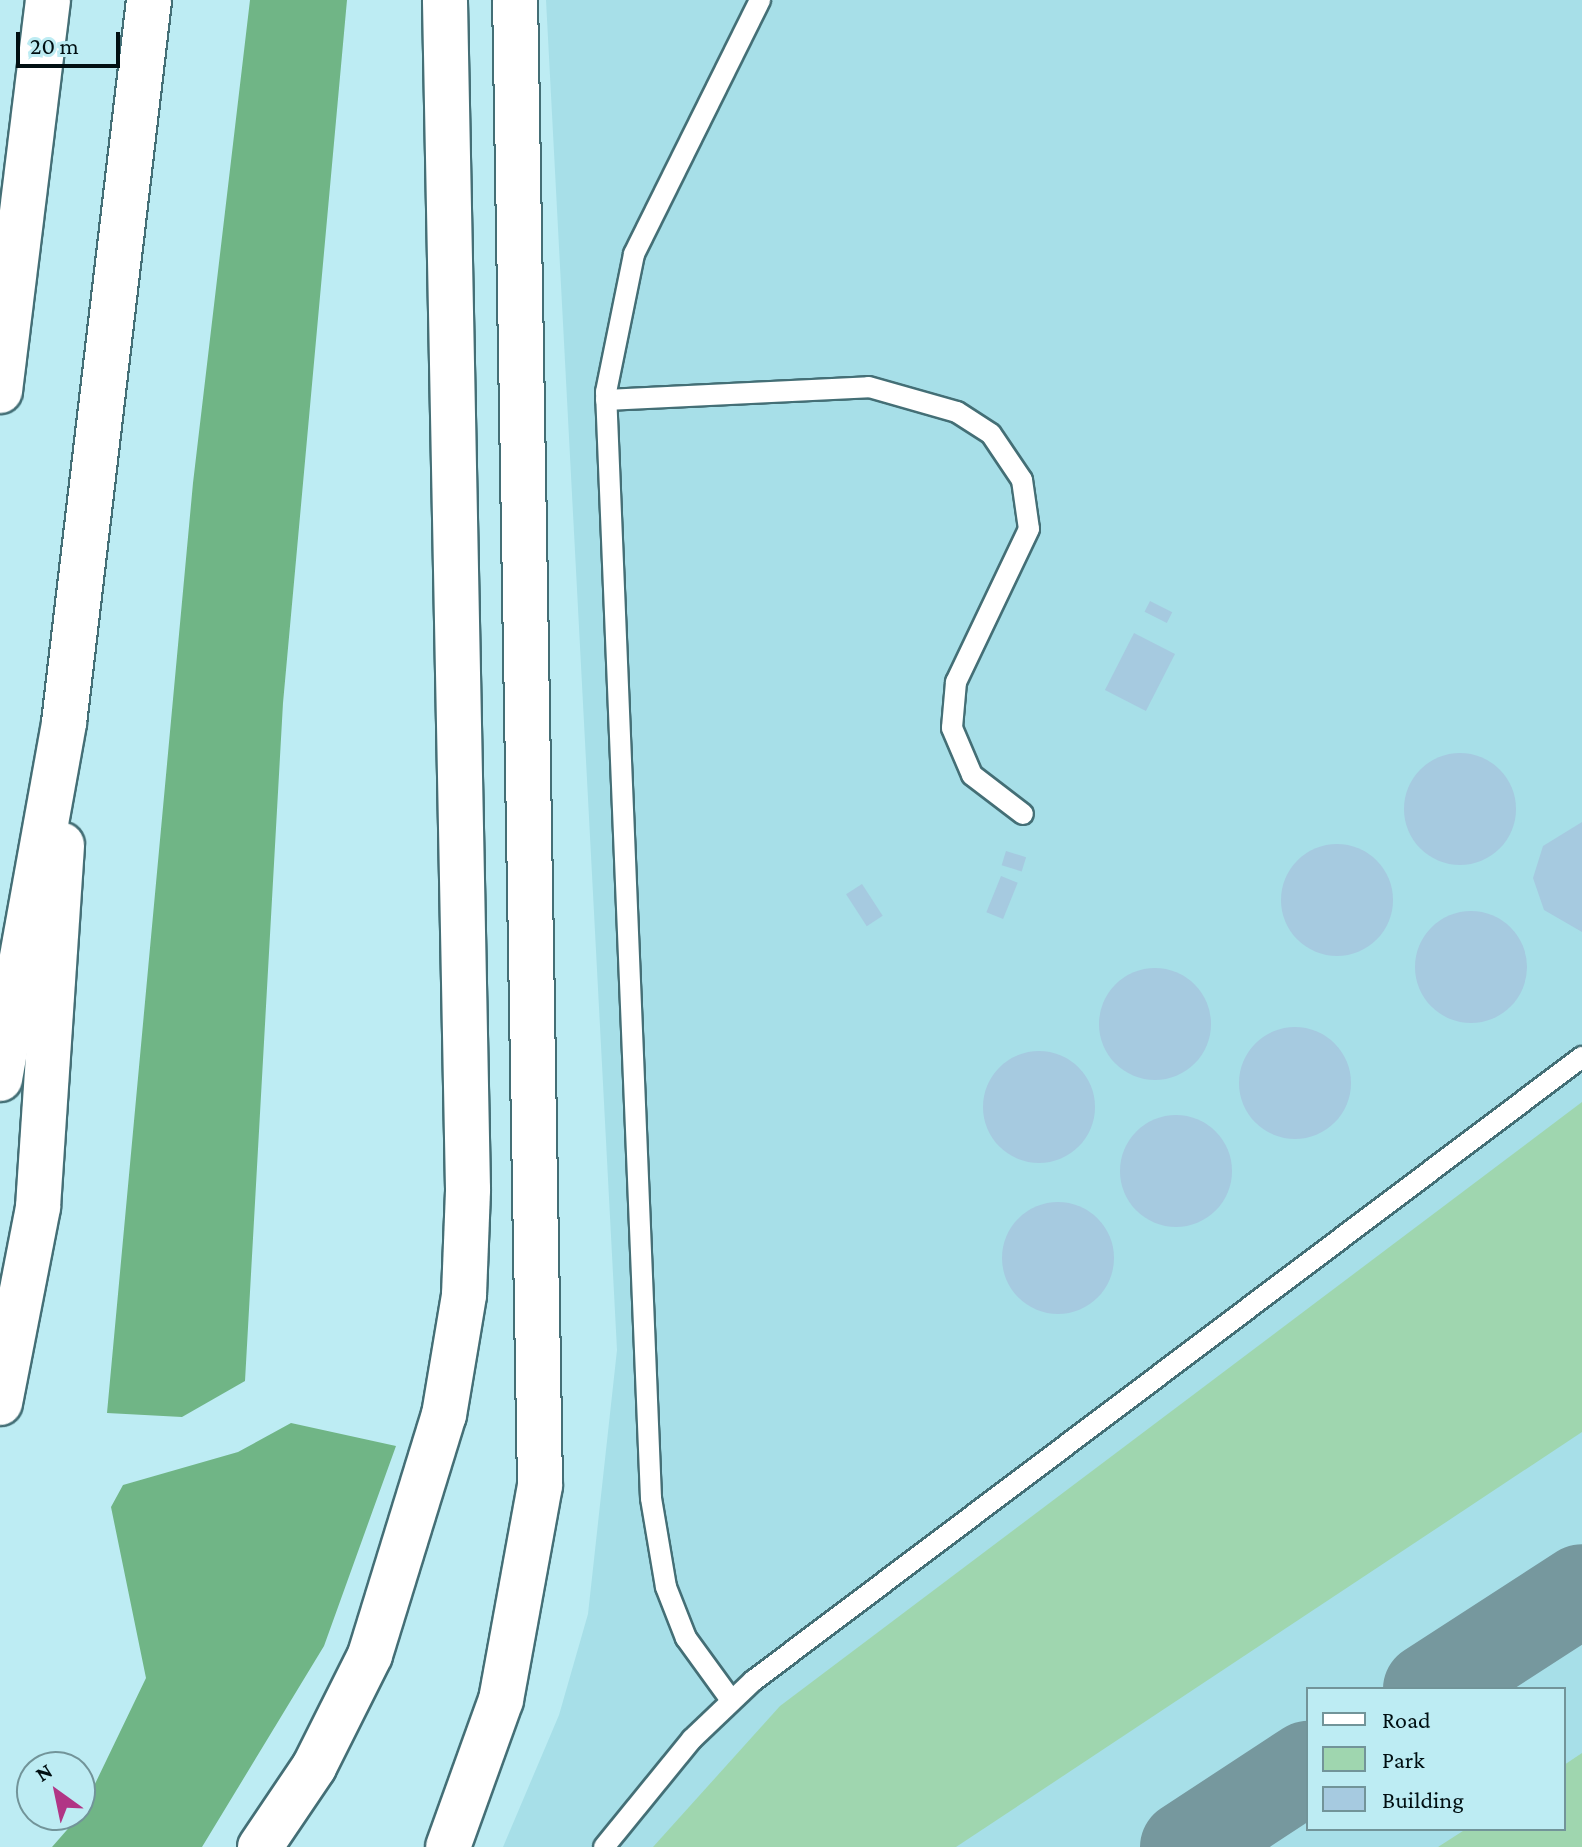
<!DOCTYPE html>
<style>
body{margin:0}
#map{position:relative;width:1582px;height:1847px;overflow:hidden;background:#bdecf3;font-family:"Crimson Pro",serif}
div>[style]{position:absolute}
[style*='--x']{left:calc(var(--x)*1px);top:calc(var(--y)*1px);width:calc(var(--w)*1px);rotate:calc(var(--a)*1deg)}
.built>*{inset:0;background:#a7dfe8}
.green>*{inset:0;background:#9fd6af}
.forest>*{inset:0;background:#70b586}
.taxiway>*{height:92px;margin:-46px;padding:0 46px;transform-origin:46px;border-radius:46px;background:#76989e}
.building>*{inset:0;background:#a6cae0;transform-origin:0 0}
.round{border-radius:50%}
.roads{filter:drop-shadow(2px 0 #446f76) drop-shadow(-2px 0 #446f76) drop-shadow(0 2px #446f76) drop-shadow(0 -2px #446f76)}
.service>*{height:20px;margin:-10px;padding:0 10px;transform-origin:10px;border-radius:10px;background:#fff}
.secondary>*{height:44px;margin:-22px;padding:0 22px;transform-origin:22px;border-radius:22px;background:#fff}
.motorway>*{height:44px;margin:-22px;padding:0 22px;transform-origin:22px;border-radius:22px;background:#fff}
span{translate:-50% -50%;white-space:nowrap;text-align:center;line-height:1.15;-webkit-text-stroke:6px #bdecf3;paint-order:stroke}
.legend{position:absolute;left:1306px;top:1687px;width:260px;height:144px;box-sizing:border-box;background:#bdecf3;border:2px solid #729499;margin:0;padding:10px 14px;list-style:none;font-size:24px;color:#010f12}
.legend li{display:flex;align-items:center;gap:16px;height:40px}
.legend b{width:40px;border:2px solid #729499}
.north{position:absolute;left:16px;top:1751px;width:80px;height:80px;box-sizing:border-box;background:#bdecf3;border:2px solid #729499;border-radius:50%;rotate:327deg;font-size:22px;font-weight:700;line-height:32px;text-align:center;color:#010f12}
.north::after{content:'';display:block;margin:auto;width:28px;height:36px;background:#b13585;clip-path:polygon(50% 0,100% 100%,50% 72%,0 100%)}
.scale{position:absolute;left:16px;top:32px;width:104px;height:36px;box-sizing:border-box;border:4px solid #010f12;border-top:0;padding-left:10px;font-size:24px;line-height:28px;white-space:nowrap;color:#010f12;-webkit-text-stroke:6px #bdecf3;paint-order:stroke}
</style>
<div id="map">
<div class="built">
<i style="clip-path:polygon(evenodd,546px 0,1582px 0,1582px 1847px,503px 1847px,559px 1715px,588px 1614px,617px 1350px,546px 0,1308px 1689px,1564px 1689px,1564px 1829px,1308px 1829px,1308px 1689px)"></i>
</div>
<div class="green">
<i style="clip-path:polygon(1582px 1102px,1582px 1432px,956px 1847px,653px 1847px,780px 1706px)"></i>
<i style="clip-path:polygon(1582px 1753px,1582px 1847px,1438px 1847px,1466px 1829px,1564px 1829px,1564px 1765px)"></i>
</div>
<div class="forest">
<i style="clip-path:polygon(250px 0,347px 0,283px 703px,245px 1381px,182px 1417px,107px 1413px,193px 483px)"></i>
<i style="clip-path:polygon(291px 1423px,396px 1446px,324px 1646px,202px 1847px,52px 1847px,80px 1815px,146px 1678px,111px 1507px,123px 1485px,238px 1452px)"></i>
</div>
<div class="taxiway">
<i style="--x:1429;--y:1689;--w:182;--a:-32.9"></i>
<i style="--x:1186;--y:1847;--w:146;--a:-33.3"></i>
</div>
<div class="building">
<i style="left:1150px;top:601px;width:25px;height:12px;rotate:27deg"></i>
<i style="left:1134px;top:633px;width:46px;height:64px;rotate:27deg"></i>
<i class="round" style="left:1404px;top:753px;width:112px;height:112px"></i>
<i style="clip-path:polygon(1582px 822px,1582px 932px,1544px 910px,1533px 878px,1543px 846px)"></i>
<i class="round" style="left:1281px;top:844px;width:112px;height:112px"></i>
<i style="left:1006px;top:851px;width:21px;height:15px;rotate:17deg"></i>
<i style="left:1001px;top:876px;width:18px;height:39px;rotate:22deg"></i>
<i style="left:862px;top:884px;width:38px;height:19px;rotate:57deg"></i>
<i class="round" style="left:1415px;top:911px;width:112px;height:112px"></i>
<i class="round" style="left:1099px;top:968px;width:112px;height:112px"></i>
<i class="round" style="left:1239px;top:1027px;width:112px;height:112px"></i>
<i class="round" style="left:983px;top:1051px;width:112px;height:112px"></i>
<i class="round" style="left:1120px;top:1115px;width:112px;height:112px"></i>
<i class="round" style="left:1002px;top:1202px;width:112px;height:112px"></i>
</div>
<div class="roads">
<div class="service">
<i style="--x:606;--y:400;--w:263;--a:-2.8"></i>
<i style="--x:869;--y:387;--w:91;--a:15.9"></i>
<i style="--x:957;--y:412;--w:40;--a:32.9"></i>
<i style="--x:991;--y:434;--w:55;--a:56"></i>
<i style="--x:1022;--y:480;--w:49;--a:81.9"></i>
<i style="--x:1029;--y:529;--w:170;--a:115.5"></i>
<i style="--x:956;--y:682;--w:46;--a:95"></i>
<i style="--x:952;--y:728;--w:51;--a:66.9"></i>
<i style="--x:972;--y:775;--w:64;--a:37.4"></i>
<i style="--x:731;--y:1700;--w:77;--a:-126"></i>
<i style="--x:686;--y:1638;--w:55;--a:-111.4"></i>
<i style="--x:666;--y:1587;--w:90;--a:-99.6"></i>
<i style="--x:651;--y:1498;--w:1107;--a:-92.33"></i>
<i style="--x:606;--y:392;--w:141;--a:-78.5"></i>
<i style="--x:634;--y:254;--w:284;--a:-63.6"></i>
<i style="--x:604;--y:1847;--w:139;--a:-50.8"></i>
<i style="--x:692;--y:1739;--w:84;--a:-43.6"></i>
<i style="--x:753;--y:1681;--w:1038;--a:-36.97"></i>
</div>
<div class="secondary">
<i style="--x:260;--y:1847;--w:97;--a:-56"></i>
<i style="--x:314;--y:1767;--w:125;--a:-63.4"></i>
<i style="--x:370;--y:1655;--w:251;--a:-72.9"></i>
<i style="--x:444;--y:1415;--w:122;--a:-80.5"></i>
<i style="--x:464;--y:1295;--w:106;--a:-87.8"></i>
<i style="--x:468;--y:1189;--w:1189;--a:-91.11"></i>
<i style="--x:448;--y:1847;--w:156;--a:-70.2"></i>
<i style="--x:501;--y:1700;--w:218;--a:-79.7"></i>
<i style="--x:540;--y:1486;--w:1486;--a:-90.96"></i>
</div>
<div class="motorway">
<i style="--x:0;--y:391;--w:394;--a:-83"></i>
<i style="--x:0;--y:1079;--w:362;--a:-79.8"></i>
<i style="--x:64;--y:723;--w:728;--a:-83.29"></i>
<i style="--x:0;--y:1403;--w:200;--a:-79"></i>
<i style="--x:38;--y:1207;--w:363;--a:-86.2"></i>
</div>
</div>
<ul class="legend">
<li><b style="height:10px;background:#fff"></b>Road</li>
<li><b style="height:22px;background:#9fd6af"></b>Park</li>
<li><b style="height:22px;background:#a6cae0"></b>Building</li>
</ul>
<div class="north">N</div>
<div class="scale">20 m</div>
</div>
